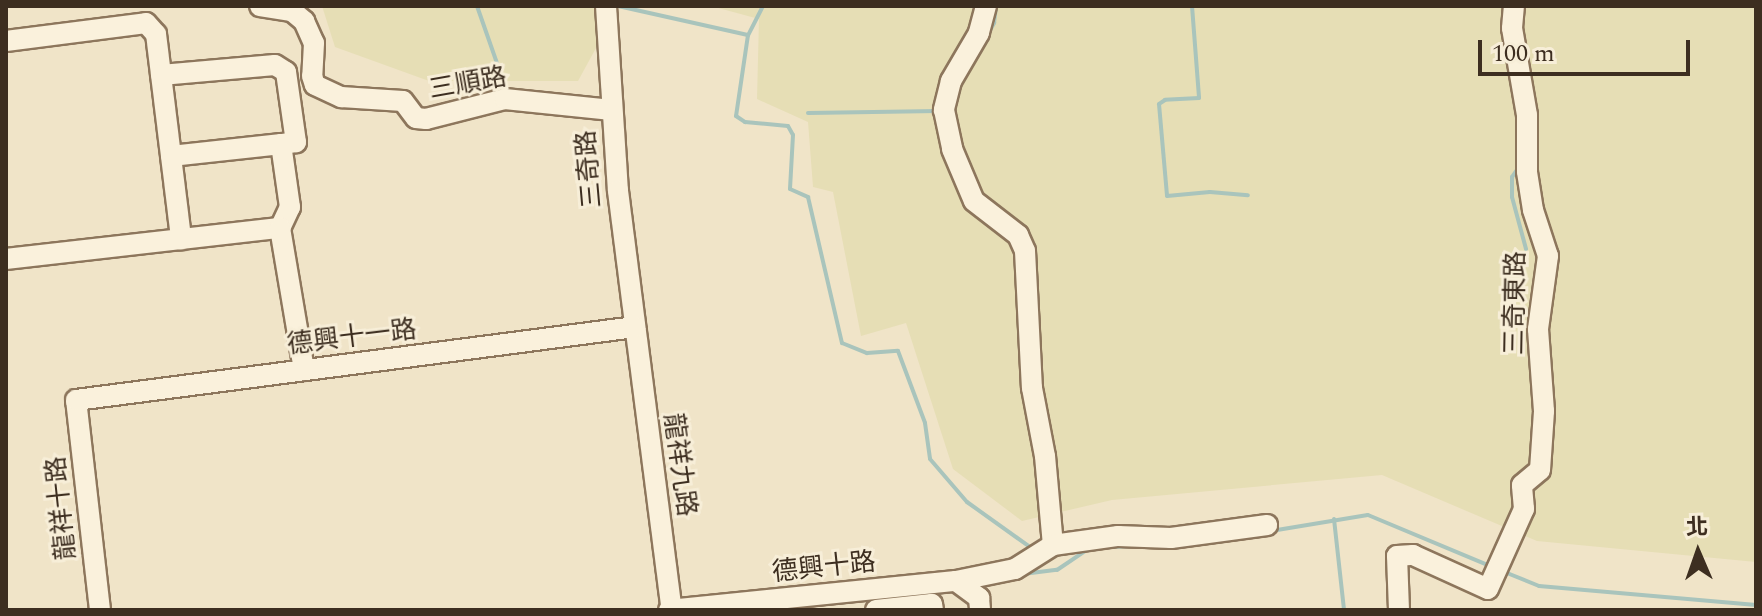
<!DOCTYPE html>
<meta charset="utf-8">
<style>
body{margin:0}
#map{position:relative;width:1762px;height:616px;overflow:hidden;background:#f0e4c8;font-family:Spectral,"Noto Sans TC",serif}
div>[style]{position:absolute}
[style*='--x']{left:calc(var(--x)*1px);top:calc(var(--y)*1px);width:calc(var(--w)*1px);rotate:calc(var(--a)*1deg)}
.farmland>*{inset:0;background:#e6deb5}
.stream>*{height:4px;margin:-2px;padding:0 2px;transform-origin:2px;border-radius:2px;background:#a9c4bc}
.roads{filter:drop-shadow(2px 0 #8d765c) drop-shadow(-2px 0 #8d765c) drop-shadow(0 2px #8d765c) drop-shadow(0 -2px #8d765c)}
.minor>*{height:20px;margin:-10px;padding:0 10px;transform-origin:10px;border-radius:10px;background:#faf1dc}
span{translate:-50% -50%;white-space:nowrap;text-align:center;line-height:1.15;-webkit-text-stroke:6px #f7eed8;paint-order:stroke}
.street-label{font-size:26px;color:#3d2e20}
.frame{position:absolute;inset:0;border:8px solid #3d2e20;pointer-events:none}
.north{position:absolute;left:1658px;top:512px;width:80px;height:80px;-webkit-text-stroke:6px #f7eed8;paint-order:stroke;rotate:358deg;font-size:22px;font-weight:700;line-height:32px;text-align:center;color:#3d2e20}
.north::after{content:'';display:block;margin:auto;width:28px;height:36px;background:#3d2e20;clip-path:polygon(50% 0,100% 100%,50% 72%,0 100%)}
.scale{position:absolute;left:1478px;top:40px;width:212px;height:36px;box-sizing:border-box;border:4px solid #3d2e20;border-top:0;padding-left:10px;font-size:24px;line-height:28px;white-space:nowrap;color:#3d2e20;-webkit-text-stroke:6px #f7eed8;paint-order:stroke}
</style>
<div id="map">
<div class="farmland">
<i style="clip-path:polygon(322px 6px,619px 6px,578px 81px,429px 81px,335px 47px)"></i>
<i style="clip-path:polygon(711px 6px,1756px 6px,1756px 562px,1537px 541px,1382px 475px,1112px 500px,1022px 521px,953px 469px,906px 323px,861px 336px,833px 192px,813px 187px,808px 122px,757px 99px,759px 19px)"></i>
</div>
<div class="stream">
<i style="--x:477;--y:6;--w:88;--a:70.7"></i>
<i style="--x:618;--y:6;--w:133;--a:12.6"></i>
<i style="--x:763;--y:6;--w:33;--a:117"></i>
<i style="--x:748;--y:35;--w:82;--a:98.4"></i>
<i style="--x:736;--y:116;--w:11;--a:34"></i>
<i style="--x:745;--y:122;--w:43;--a:5.3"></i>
<i style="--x:788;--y:126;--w:10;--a:61"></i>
<i style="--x:793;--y:135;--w:54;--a:93.2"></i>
<i style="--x:790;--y:189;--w:20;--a:24"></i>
<i style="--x:808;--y:197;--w:150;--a:76.9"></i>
<i style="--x:842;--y:343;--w:27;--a:22"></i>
<i style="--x:867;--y:353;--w:31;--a:-4"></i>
<i style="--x:898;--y:351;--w:77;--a:69.4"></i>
<i style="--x:925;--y:423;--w:36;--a:82"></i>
<i style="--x:930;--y:459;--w:57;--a:49.3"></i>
<i style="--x:967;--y:502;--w:82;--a:35.6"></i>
<i style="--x:1192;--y:6;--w:92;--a:85.6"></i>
<i style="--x:1199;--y:98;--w:34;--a:177"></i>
<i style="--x:1165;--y:100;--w:7;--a:146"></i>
<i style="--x:1159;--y:104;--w:92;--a:85"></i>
<i style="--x:1167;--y:196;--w:43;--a:-5.3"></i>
<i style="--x:1210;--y:192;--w:38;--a:5"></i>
<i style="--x:988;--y:34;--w:13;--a:-61"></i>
<i style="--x:994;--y:23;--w:17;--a:-83"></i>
<i style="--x:1530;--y:78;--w:23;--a:80"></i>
<i style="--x:808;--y:113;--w:130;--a:-0.9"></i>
<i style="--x:1519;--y:167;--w:12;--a:125"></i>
<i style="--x:1512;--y:177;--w:20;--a:90"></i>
<i style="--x:1512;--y:197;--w:54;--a:74.9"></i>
<i style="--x:1334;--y:519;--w:92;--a:83.7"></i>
<i style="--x:1271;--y:531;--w:98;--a:-9.4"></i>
<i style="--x:1368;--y:515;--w:132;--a:22.7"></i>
<i style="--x:1108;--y:547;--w:23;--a:-2"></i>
<i style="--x:1502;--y:571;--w:40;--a:22"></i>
<i style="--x:1539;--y:586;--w:218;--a:5"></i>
<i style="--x:1023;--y:574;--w:34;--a:-7"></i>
<i style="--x:1057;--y:570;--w:36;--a:-34"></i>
</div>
<div class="roads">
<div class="minor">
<i style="--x:260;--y:6;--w:32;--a:9"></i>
<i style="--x:292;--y:11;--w:16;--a:40"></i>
<i style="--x:304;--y:21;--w:24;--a:66"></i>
<i style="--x:314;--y:43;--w:33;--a:93"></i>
<i style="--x:312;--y:76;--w:9;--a:72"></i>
<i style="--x:315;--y:85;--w:29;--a:25"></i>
<i style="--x:341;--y:97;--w:62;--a:3.7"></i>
<i style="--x:403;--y:101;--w:21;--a:53"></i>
<i style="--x:416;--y:118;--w:10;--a:6"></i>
<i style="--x:426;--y:119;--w:81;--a:-14.2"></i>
<i style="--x:505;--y:99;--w:107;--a:5.9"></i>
<i style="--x:606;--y:6;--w:185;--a:86.3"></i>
<i style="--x:618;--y:191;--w:422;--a:82.7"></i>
<i style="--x:986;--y:6;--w:28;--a:105"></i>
<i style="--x:979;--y:33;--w:56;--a:120.3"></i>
<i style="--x:951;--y:81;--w:30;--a:104"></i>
<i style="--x:944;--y:110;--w:40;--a:78"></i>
<i style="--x:952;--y:149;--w:56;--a:67.1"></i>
<i style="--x:974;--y:201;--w:56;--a:37.7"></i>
<i style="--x:1018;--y:235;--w:17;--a:66"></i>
<i style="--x:1025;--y:251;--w:137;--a:87.1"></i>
<i style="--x:1032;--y:388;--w:69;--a:79.2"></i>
<i style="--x:1045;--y:456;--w:89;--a:84.9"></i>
<i style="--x:6;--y:41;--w:141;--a:-7.3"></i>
<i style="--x:146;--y:23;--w:15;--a:48"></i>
<i style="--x:156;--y:34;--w:207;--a:83"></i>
<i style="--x:161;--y:75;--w:114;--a:-5"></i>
<i style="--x:275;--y:65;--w:13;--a:32"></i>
<i style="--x:286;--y:72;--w:71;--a:81.9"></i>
<i style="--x:296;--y:142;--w:15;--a:172"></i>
<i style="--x:281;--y:144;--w:64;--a:81.9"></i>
<i style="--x:290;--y:207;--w:23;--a:115"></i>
<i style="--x:171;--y:156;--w:111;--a:-6.2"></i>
<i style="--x:6;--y:259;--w:276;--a:-6.5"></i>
<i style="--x:280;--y:228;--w:144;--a:80.4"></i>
<i style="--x:956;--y:581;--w:60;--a:-11.5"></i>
<i style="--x:1015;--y:569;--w:45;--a:-32.3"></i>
<i style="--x:1053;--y:545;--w:66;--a:-7.9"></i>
<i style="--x:1118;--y:536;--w:53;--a:2.2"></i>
<i style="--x:1171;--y:538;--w:97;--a:-7.7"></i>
<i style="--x:100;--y:610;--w:211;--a:-96.5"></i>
<i style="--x:76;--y:400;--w:564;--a:-7.44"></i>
<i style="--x:669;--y:610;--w:288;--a:-5.8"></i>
<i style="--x:956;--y:581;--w:29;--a:36"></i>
<i style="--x:979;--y:598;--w:12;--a:85"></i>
<i style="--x:876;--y:610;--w:56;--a:-6.1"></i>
<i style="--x:932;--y:604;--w:6;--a:81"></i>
<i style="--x:1399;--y:610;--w:54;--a:-92.1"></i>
<i style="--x:1397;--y:556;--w:16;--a:-4"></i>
<i style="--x:1413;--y:555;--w:82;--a:24.4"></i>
<i style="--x:1488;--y:589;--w:88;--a:-65.8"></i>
<i style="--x:1524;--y:509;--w:24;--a:-95"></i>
<i style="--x:1522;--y:485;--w:23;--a:-40"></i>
<i style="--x:1540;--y:470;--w:59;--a:-86.1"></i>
<i style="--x:1544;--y:411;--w:82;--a:-94.2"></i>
<i style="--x:1538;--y:329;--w:74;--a:-82.2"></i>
<i style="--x:1548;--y:256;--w:48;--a:-108.1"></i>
<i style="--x:1533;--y:210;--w:39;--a:-99"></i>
<i style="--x:1527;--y:171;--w:56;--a:-90"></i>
<i style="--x:1527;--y:115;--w:88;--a:-99.8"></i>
<i style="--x:1512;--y:28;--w:22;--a:-85"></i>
</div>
</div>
<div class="street-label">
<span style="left:468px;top:84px;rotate:-10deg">三順路</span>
<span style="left:590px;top:169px;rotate:-95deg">三奇路</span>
<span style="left:1516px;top:303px;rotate:-89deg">三奇東路</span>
<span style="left:352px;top:338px;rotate:-7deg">德興十一路</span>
<span style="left:679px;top:465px;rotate:82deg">龍祥九路</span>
<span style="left:62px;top:508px;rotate:-96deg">龍祥十路</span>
<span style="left:824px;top:568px;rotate:-6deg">德興十路</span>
</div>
<div class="frame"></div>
<div class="north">北</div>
<div class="scale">100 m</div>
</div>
